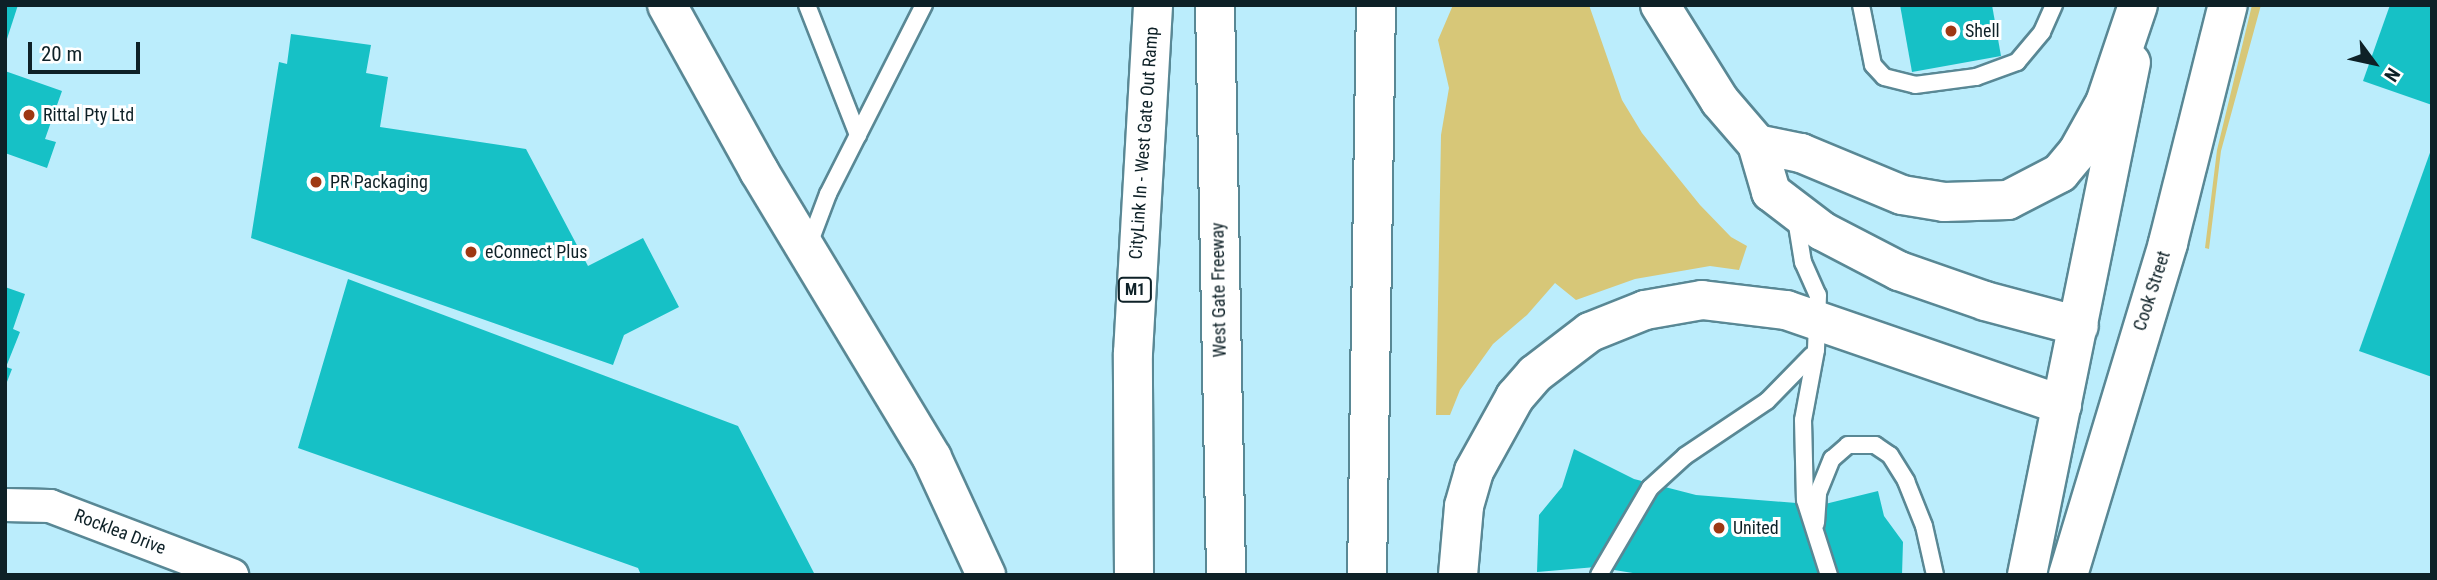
<!DOCTYPE html>
<style>
body{margin:0}
#map{position:relative;width:2437px;height:580px;overflow:hidden;background:#bbedfc;font-family:"Roboto Condensed",sans-serif}
div>[style]{position:absolute}
[style*='--x']{left:calc(var(--x)*1px);top:calc(var(--y)*1px);width:calc(var(--w)*1px);rotate:calc(var(--a)*1deg)}
.green>*{inset:0;background:#d7c778}
.building>*{inset:0;background:#16c1c6}
.roads{filter:drop-shadow(2px 0 #598895) drop-shadow(-2px 0 #598895) drop-shadow(0 2px #598895) drop-shadow(0 -2px #598895)}
.service>*{height:16px;margin:-8px;padding:0 8px;transform-origin:8px;border-radius:8px;background:#fff}
.minor>*{height:32px;margin:-16px;padding:0 16px;transform-origin:16px;border-radius:16px;background:#fff}
.primary>*{height:38px;margin:-19px;padding:0 19px;transform-origin:19px;border-radius:19px;background:#fff}
.motorway>*{height:38px;margin:-19px;padding:0 19px;transform-origin:19px;border-radius:19px;background:#fff}
.dots>*{width:19px;height:19px;translate:-50% -50%;box-sizing:border-box;border:4px solid #fff;border-radius:50%}
span{translate:-50% -50%;white-space:nowrap;text-align:center;line-height:1.15;-webkit-text-stroke:6px #fff;paint-order:stroke}
.shield-label span{padding:2px 5px;background:#fff;border:2px solid;border-radius:5px;-webkit-text-stroke-width:0}
.shield-label{font-size:16px;color:#0e2127;font-weight:700}
.poi-label{font-size:18px;color:#0e2127}
.left{translate:0 -50%;text-align:left}
.street-label{font-size:18px;color:#0e2127}
.frame{position:absolute;inset:0;border:7px solid #0e2127;pointer-events:none}
.north{position:absolute;left:2339px;top:28px;width:70px;height:70px;-webkit-text-stroke:5px #fff;paint-order:stroke;rotate:123deg;font-size:19px;font-weight:700;line-height:28px;text-align:center;color:#0e2127}
.north::after{content:'';display:block;margin:auto;width:24px;height:32px;background:#0e2127;clip-path:polygon(50% 0,100% 100%,50% 72%,0 100%)}
.scale{position:absolute;left:28px;top:42px;width:112px;height:32px;box-sizing:border-box;border:4px solid #0e2127;border-top:0;padding-left:9px;font-size:21px;line-height:24px;white-space:nowrap;color:#0e2127;-webkit-text-stroke:5px #fff;paint-order:stroke}
</style>
<div id="map">
<div class="green">
<i style="clip-path:polygon(1453px 5px,1589px 5px,1622px 100px,1642px 133px,1700px 205px,1731px 237px,1747px 246px,1739px 270px,1710px 266px,1635px 279px,1576px 300px,1555px 283px,1527px 315px,1493px 344px,1460px 390px,1450px 415px,1436px 415px,1441px 135px,1449px 88px,1438px 40px)"></i>
<i style="clip-path:polygon(2252px 5px,2261px 5px,2221px 151px,2209px 249px,2205px 248px,2217px 150px)"></i>
</div>
<div class="building">
<i style="clip-path:polygon(5px 5px,18px 5px,6px 42px,5px 42px)"></i>
<i style="clip-path:polygon(1900px 5px,1992px 5px,2001px 56px,1912px 72px)"></i>
<i style="clip-path:polygon(2390px 5px,2432px 5px,2432px 105px,2363px 81px)"></i>
<i style="clip-path:polygon(291px 34px,371px 45px,366px 73px,388px 77px,380px 127px,526px 149px,588px 266px,643px 238px,679px 307px,624px 335px,613px 365px,251px 238px,279px 62px,287px 64px)"></i>
<i style="clip-path:polygon(5px 71px,62px 91px,45px 139px,56px 142px,47px 168px,5px 153px)"></i>
<i style="clip-path:polygon(2432px 147px,2432px 377px,2359px 351px)"></i>
<i style="clip-path:polygon(348px 279px,738px 426px,815px 575px,641px 575px,638px 568px,298px 448px)"></i>
<i style="clip-path:polygon(5px 287px,25px 294px,13px 329px,20px 332px,6px 367px,12px 369px,5px 387px)"></i>
<i style="clip-path:polygon(1574px 449px,1634px 479px,1696px 495px,1821px 505px,1878px 491px,1884px 516px,1903px 542px,1902px 575px,1645px 575px,1596px 567px,1537px 572px,1539px 515px,1562px 487px)"></i>
</div>
<div class="roads">
<div class="service">
<i style="--x:807;--y:5;--w:140;--a:68.6"></i>
<i style="--x:1861;--y:5;--w:61;--a:78.7"></i>
<i style="--x:1873;--y:65;--w:16;--a:47"></i>
<i style="--x:1884;--y:77;--w:32;--a:14"></i>
<i style="--x:1915;--y:85;--w:62;--a:-7.5"></i>
<i style="--x:1976;--y:77;--w:44;--a:-20.1"></i>
<i style="--x:2017;--y:62;--w:39;--a:-50"></i>
<i style="--x:2042;--y:32;--w:30;--a:-66"></i>
<i style="--x:1796;--y:219;--w:44;--a:80.8"></i>
<i style="--x:1803;--y:262;--w:36;--a:66"></i>
<i style="--x:1818;--y:295;--w:55;--a:92.1"></i>
<i style="--x:1816;--y:350;--w:71;--a:100.5"></i>
<i style="--x:1803;--y:420;--w:80;--a:88.6"></i>
<i style="--x:1805;--y:500;--w:79;--a:72.3"></i>
<i style="--x:808;--y:247;--w:57;--a:-69.3"></i>
<i style="--x:828;--y:194;--w:212;--a:-63.1"></i>
<i style="--x:1816;--y:523;--w:30;--a:-86"></i>
<i style="--x:1818;--y:493;--w:37;--a:-68"></i>
<i style="--x:1832;--y:459;--w:21;--a:-41"></i>
<i style="--x:1848;--y:445;--w:27;--a:0"></i>
<i style="--x:1875;--y:445;--w:18;--a:34"></i>
<i style="--x:1890;--y:455;--w:31;--a:58"></i>
<i style="--x:1906;--y:481;--w:48;--a:68.2"></i>
<i style="--x:1924;--y:526;--w:50;--a:77.3"></i>
<i style="--x:1599;--y:575;--w:101;--a:-59.6"></i>
<i style="--x:1650;--y:488;--w:47;--a:-42.4"></i>
<i style="--x:1685;--y:456;--w:99;--a:-33.9"></i>
<i style="--x:1767;--y:401;--w:64;--a:-45.6"></i>
</div>
<div class="minor">
<i style="--x:5;--y:505;--w:45;--a:1.3"></i>
<i style="--x:50;--y:506;--w:195;--a:20.8"></i>
</div>
<div class="primary">
<i style="--x:2027;--y:575;--w:523;--a:-78.54"></i>
<i style="--x:2068;--y:575;--w:347;--a:-73.2"></i>
<i style="--x:2168;--y:243;--w:245;--a:-75.9"></i>
</div>
<div class="motorway">
<i style="--x:667;--y:5;--w:190;--a:61"></i>
<i style="--x:759;--y:171;--w:335;--a:58.9"></i>
<i style="--x:932;--y:458;--w:129;--a:65.2"></i>
<i style="--x:1215;--y:5;--w:570;--a:88.89"></i>
<i style="--x:1660;--y:5;--w:113;--a:58"></i>
<i style="--x:1720;--y:101;--w:57;--a:49.3"></i>
<i style="--x:1757;--y:144;--w:50;--a:73.7"></i>
<i style="--x:1771;--y:192;--w:64;--a:37.4"></i>
<i style="--x:1822;--y:231;--w:87;--a:27.5"></i>
<i style="--x:1899;--y:271;--w:91;--a:19.2"></i>
<i style="--x:1985;--y:301;--w:97;--a:14.9"></i>
<i style="--x:1757;--y:144;--w:45;--a:11.6"></i>
<i style="--x:1801;--y:153;--w:109;--a:22.6"></i>
<i style="--x:1902;--y:195;--w:43;--a:9.5"></i>
<i style="--x:1944;--y:202;--w:64;--a:-1.8"></i>
<i style="--x:2008;--y:200;--w:59;--a:-27.4"></i>
<i style="--x:2060;--y:173;--w:26;--a:-50"></i>
<i style="--x:2077;--y:153;--w:57;--a:-60.8"></i>
<i style="--x:2105;--y:103;--w:103;--a:-71.4"></i>
<i style="--x:1134;--y:575;--w:222;--a:-90.3"></i>
<i style="--x:1133;--y:353;--w:349;--a:-86.7"></i>
<i style="--x:1367;--y:575;--w:570;--a:-89.1"></i>
<i style="--x:1458;--y:575;--w:69;--a:-85"></i>
<i style="--x:1464;--y:506;--w:36;--a:-74"></i>
<i style="--x:1474;--y:471;--w:85;--a:-61"></i>
<i style="--x:1515;--y:397;--w:30;--a:-49"></i>
<i style="--x:1535;--y:374;--w:69;--a:-37.4"></i>
<i style="--x:1590;--y:332;--w:59;--a:-21.8"></i>
<i style="--x:1645;--y:310;--w:58;--a:-10"></i>
<i style="--x:1702;--y:300;--w:85;--a:6.8"></i>
<i style="--x:1786;--y:310;--w:292;--a:19"></i>
</div>
</div>
<div class="dots">
<i style="left:1951px;top:31px;background:#9e3813"></i>
<i style="left:29px;top:115px;background:#9e3813"></i>
<i style="left:316px;top:182px;background:#9e3813"></i>
<i style="left:471px;top:252px;background:#9e3813"></i>
<i style="left:1719px;top:528px;background:#9e3813"></i>
</div>
<div class="shield-label">
<span style="left:1135px;top:290px">M1</span>
</div>
<div class="poi-label">
<span class="left" style="left:1965px;top:31px">Shell</span>
<span class="left" style="left:43px;top:115px">Rittal Pty Ltd</span>
<span class="left" style="left:330px;top:182px">PR Packaging</span>
<span class="left" style="left:485px;top:252px">eConnect Plus</span>
<span class="left" style="left:1733px;top:528px">United</span>
</div>
<div class="street-label">
<span style="left:1144px;top:143px;rotate:-86deg">CityLink In - West Gate Out Ramp</span>
<span style="left:1219px;top:290px;rotate:-91deg">West Gate Freeway</span>
<span style="left:2152px;top:291px;rotate:-72deg">Cook Street</span>
<span style="left:120px;top:532px;rotate:21deg">Rocklea Drive</span>
</div>
<div class="frame"></div>
<div class="north">N</div>
<div class="scale">20 m</div>
</div>
